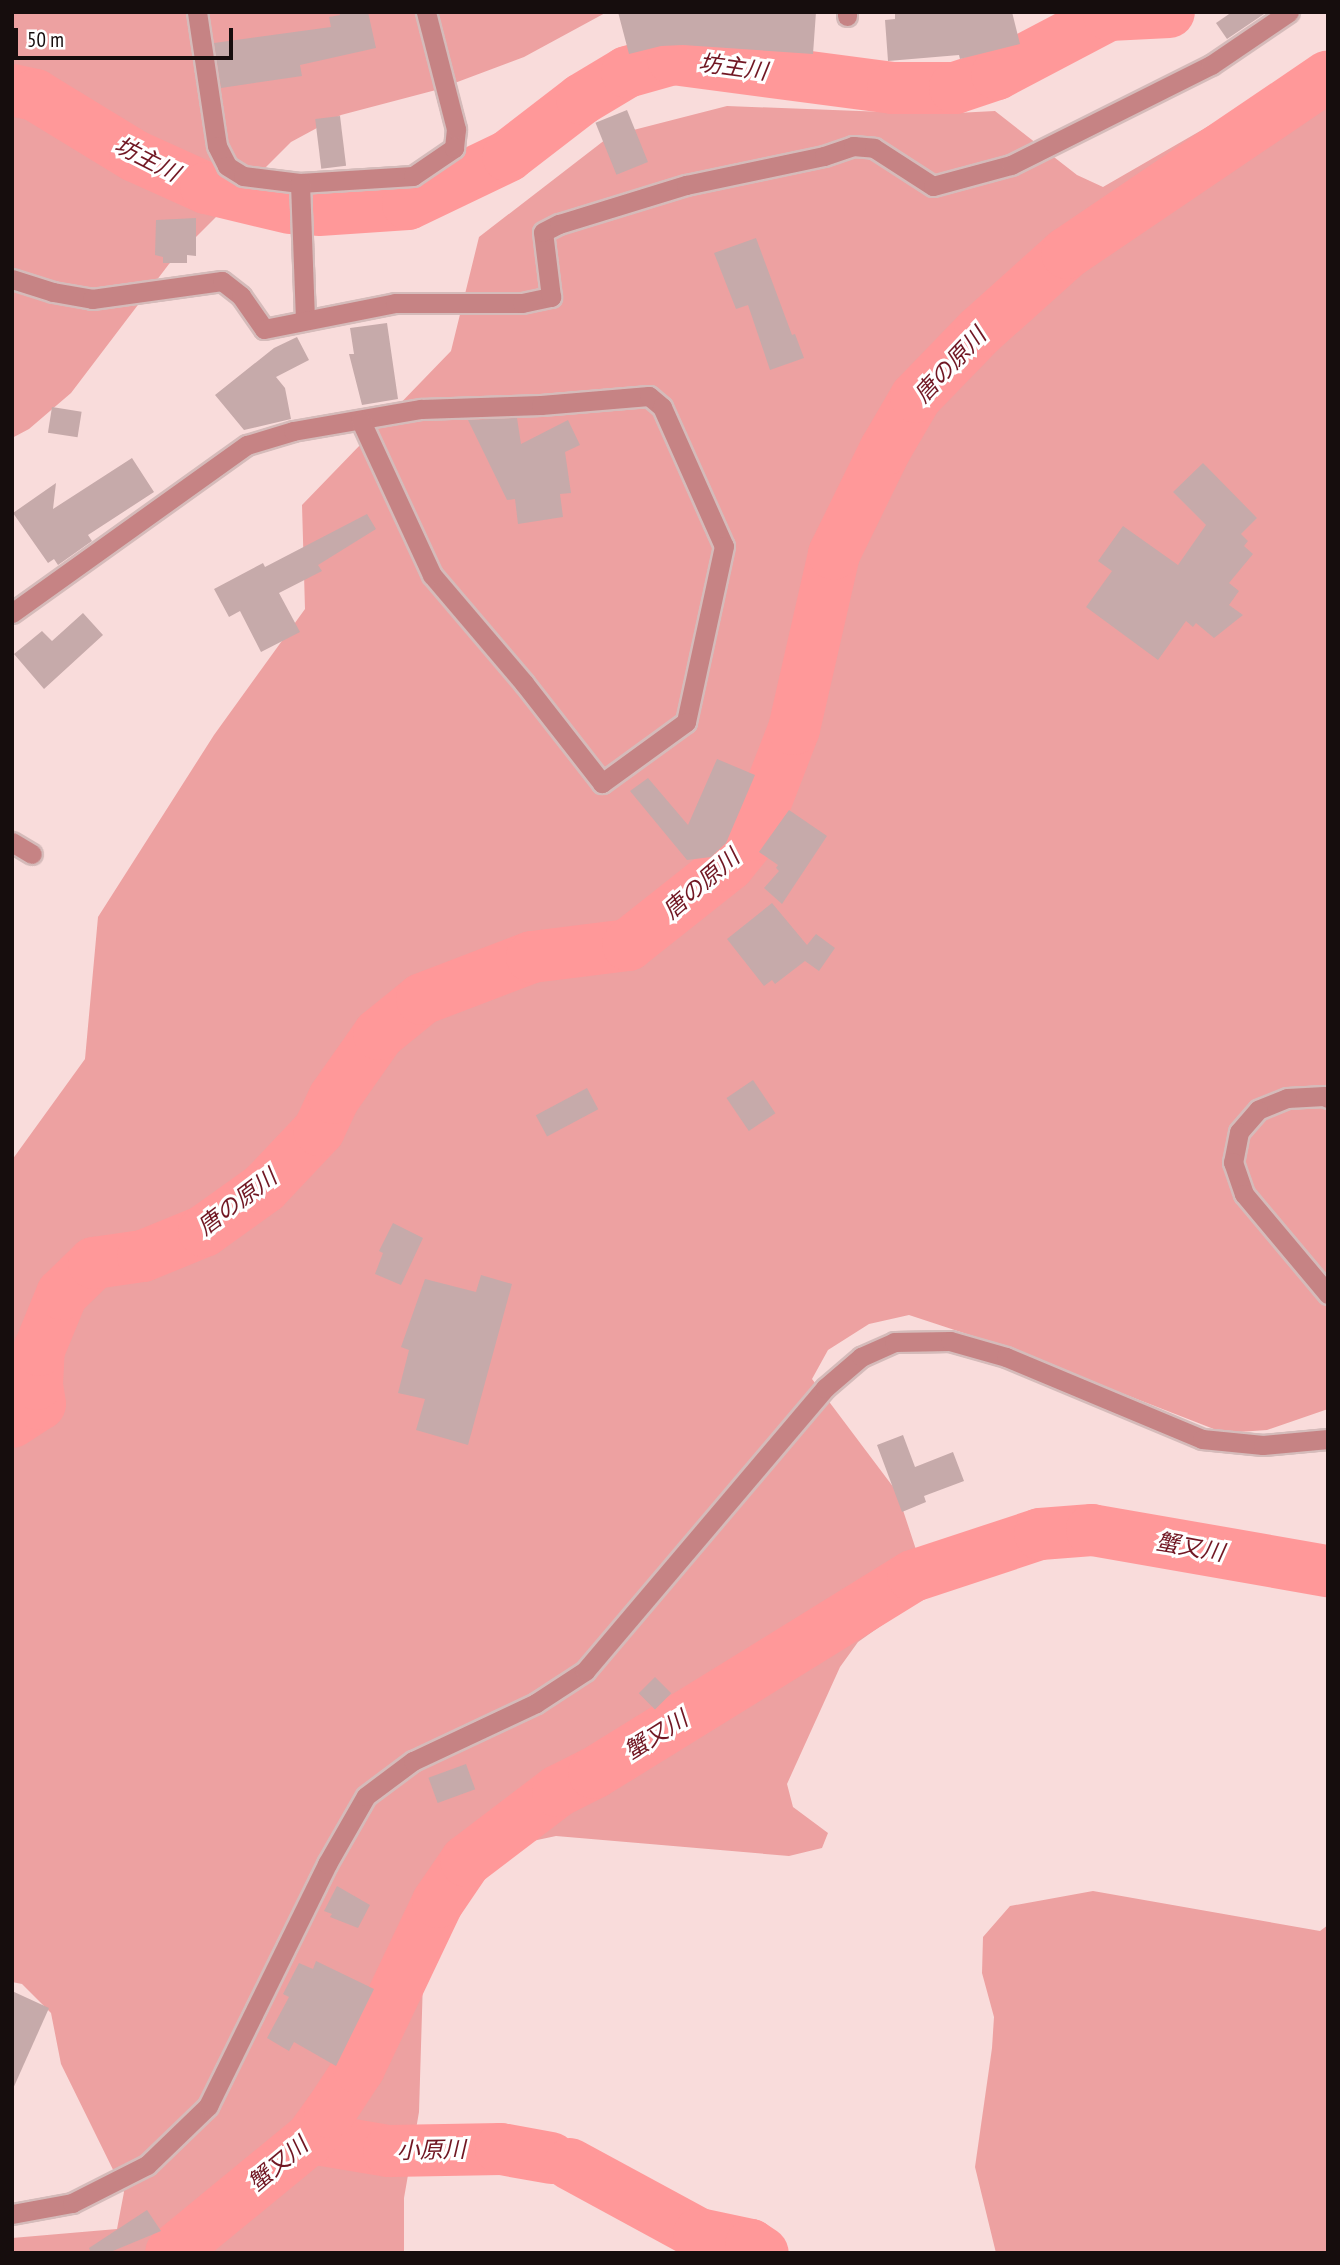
<!DOCTYPE html>
<meta charset="utf-8">
<style>
body{margin:0}
#map{position:relative;width:1340px;height:2265px;overflow:hidden;background:#f9dcdb;font-family:"PT Sans Narrow","Noto Sans JP",sans-serif}
div>[style]{position:absolute}
[style*='--x']{left:calc(var(--x)*1px);top:calc(var(--y)*1px);width:calc(var(--w)*1px);rotate:calc(var(--a)*1deg)}
.green>*{inset:0;background:#eda1a1}
.river>*{height:52px;margin:-26px;padding:0 26px;transform-origin:26px;border-radius:26px;background:#ff9899}
.building>*{inset:0;background:#c6aaaa;transform-origin:0 0}
.roads{filter:drop-shadow(2px 0 #d5bbba) drop-shadow(-2px 0 #d5bbba) drop-shadow(0 2px #d5bbba) drop-shadow(0 -2px #d5bbba)}
.minor>*{height:19px;margin:-9.5px;padding:0 9.5px;transform-origin:9.5px;border-radius:9.5px;background:#c68384}
span{translate:-50% -50%;white-space:nowrap;text-align:center;line-height:1.15;-webkit-text-stroke:6px #fff;paint-order:stroke}
.water-label{font-size:23px;color:#711723;font-style:italic}
.frame{position:absolute;inset:0;border:14px solid #160d0d;pointer-events:none}
.scale{position:absolute;left:14px;top:28px;width:219px;height:32px;box-sizing:border-box;border:4px solid #160d0d;border-top:0;padding-left:9px;font-size:21px;line-height:24px;white-space:nowrap;color:#160d0d;-webkit-text-stroke:5px #fff;paint-order:stroke}
</style>
<div id="map">
<div class="green">
<i style="clip-path:polygon(12px 12px,607px 12px,524px 57px,436px 90px,341px 115px,291px 142px,169px 264px,71px 393px,29px 429px,12px 438px)"></i>
<i style="clip-path:polygon(1328px 54px,1328px 1409px,1267px 1430px,1224px 1433px,988px 1341px,909px 1315px,869px 1324px,828px 1350px,812px 1379px,897px 1492px,927px 1583px,916px 1601px,858px 1642px,840px 1667px,787px 1784px,793px 1807px,828px 1833px,822px 1848px,789px 1856px,556px 1836px,490px 1850px,473px 1865px,423px 1980px,419px 2112px,404px 2198px,404px 2253px,12px 2253px,12px 2238px,117px 2229px,124px 2192px,61px 2064px,51px 2013px,22px 1984px,12px 1982px,12px 1160px,85px 1059px,98px 917px,214px 735px,305px 609px,302px 505px,451px 351px,479px 237px,610px 136px,727px 106px,937px 114px,995px 111px,1077px 175px,1103px 187px,1323px 60px)"></i>
<i style="clip-path:polygon(1093px 1891px,1320px 1931px,1328px 1925px,1328px 2253px,996px 2253px,975px 2167px,992px 2048px,994px 2017px,982px 1973px,983px 1937px,1010px 1906px)"></i>
</div>
<div class="river">
<i style="--x:12;--y:90;--w:24;--a:12"></i>
<i style="--x:35;--y:95;--w:117;--a:31.4"></i>
<i style="--x:135;--y:156;--w:78;--a:24.3"></i>
<i style="--x:206;--y:188;--w:86;--a:13.4"></i>
<i style="--x:319;--y:210;--w:89;--a:-3.9"></i>
<i style="--x:408;--y:204;--w:111;--a:-25.6"></i>
<i style="--x:508;--y:156;--w:93;--a:-37.6"></i>
<i style="--x:582;--y:99;--w:52;--a:-31"></i>
<i style="--x:627;--y:72;--w:48;--a:-15.8"></i>
<i style="--x:673;--y:59;--w:222;--a:7.5"></i>
<i style="--x:893;--y:88;--w:62;--a:0"></i>
<i style="--x:955;--y:88;--w:44;--a:-18.4"></i>
<i style="--x:997;--y:74;--w:127;--a:-27.8"></i>
<i style="--x:1109;--y:15;--w:60;--a:-2.9"></i>
<i style="--x:12;--y:1422;--w:33;--a:-33"></i>
<i style="--x:40;--y:1404;--w:20;--a:-99"></i>
<i style="--x:37;--y:1384;--w:34;--a:-87"></i>
<i style="--x:39;--y:1350;--w:61;--a:-67.7"></i>
<i style="--x:62;--y:1294;--w:45;--a:-44.1"></i>
<i style="--x:94;--y:1263;--w:49;--a:-8.1"></i>
<i style="--x:143;--y:1256;--w:66;--a:-22.3"></i>
<i style="--x:204;--y:1231;--w:74;--a:-35.6"></i>
<i style="--x:264;--y:1188;--w:80;--a:-46.5"></i>
<i style="--x:319;--y:1130;--w:35;--a:-65"></i>
<i style="--x:334;--y:1098;--w:78;--a:-54.9"></i>
<i style="--x:379;--y:1034;--w:55;--a:-39.1"></i>
<i style="--x:422;--y:999;--w:118;--a:-20.9"></i>
<i style="--x:532;--y:957;--w:97;--a:-7.1"></i>
<i style="--x:628;--y:945;--w:129;--a:-38.4"></i>
<i style="--x:729;--y:865;--w:38;--a:-51"></i>
<i style="--x:753;--y:835;--w:114;--a:-68.9"></i>
<i style="--x:794;--y:729;--w:180;--a:-77.1"></i>
<i style="--x:834;--y:554;--w:116;--a:-63.9"></i>
<i style="--x:885;--y:450;--w:61;--a:-59.7"></i>
<i style="--x:916;--y:397;--w:92;--a:-45.9"></i>
<i style="--x:980;--y:331;--w:117;--a:-41.9"></i>
<i style="--x:1067;--y:253;--w:315;--a:-34.1"></i>
<i style="--x:311;--y:2138;--w:79;--a:9.5"></i>
<i style="--x:389;--y:2151;--w:112;--a:-1"></i>
<i style="--x:501;--y:2149;--w:51;--a:10.2"></i>
<i style="--x:570;--y:2164;--w:147;--a:28.5"></i>
<i style="--x:699;--y:2234;--w:53;--a:11.9"></i>
<i style="--x:751;--y:2245;--w:14;--a:34"></i>
<i style="--x:171;--y:2253;--w:181;--a:-39.4"></i>
<i style="--x:311;--y:2138;--w:32;--a:-54"></i>
<i style="--x:330;--y:2112;--w:53;--a:-56.6"></i>
<i style="--x:359;--y:2068;--w:184;--a:-64.6"></i>
<i style="--x:438;--y:1902;--w:50;--a:-55.7"></i>
<i style="--x:466;--y:1861;--w:116;--a:-37.3"></i>
<i style="--x:558;--y:1791;--w:40;--a:-26.6"></i>
<i style="--x:594;--y:1773;--w:375;--a:-31.7"></i>
<i style="--x:913;--y:1576;--w:134;--a:-18.3"></i>
<i style="--x:1040;--y:1534;--w:52;--a:-4.4"></i>
<i style="--x:1092;--y:1530;--w:240;--a:9.9"></i>
</div>
<div class="building">
<i style="clip-path:polygon(339px 12px,368px 12px,376px 48px,300px 65px,302px 76px,221px 88px,214px 43px,331px 27px,329px 17px,340px 15px)"></i>
<i style="clip-path:polygon(618px 12px,816px 12px,813px 54px,683px 45px,661px 46px,629px 54px)"></i>
<i style="clip-path:polygon(895px 12px,1012px 12px,1020px 44px,960px 59px,959px 55px,888px 61px,885px 20px,895px 19px)"></i>
<i style="clip-path:polygon(1232px 12px,1267px 12px,1227px 39px,1216px 23px)"></i>
<i style="left:627px;top:110px;width:56px;height:34px;rotate:68deg"></i>
<i style="left:340px;top:116px;width:50px;height:25px;rotate:83deg"></i>
<i style="clip-path:polygon(196px 218px,196px 256px,187px 255px,187px 263px,163px 263px,163px 257px,155px 255px,156px 220px)"></i>
<i style="clip-path:polygon(756px 238px,792px 335px,795px 334px,804px 358px,770px 370px,748px 305px,736px 309px,714px 253px)"></i>
<i style="clip-path:polygon(387px 323px,398px 399px,362px 405px,349px 354px,354px 354px,350px 328px)"></i>
<i style="clip-path:polygon(297px 337px,309px 360px,276px 377px,285px 388px,291px 419px,244px 430px,215px 395px,274px 348px)"></i>
<i style="left:52px;top:407px;width:30px;height:26px;rotate:9deg"></i>
<i style="clip-path:polygon(517px 418px,521px 444px,568px 420px,580px 445px,565px 452px,571px 493px,560px 494px,563px 517px,518px 524px,515px 499px,507px 500px,468px 420px)"></i>
<i style="clip-path:polygon(132px 458px,154px 492px,88px 535px,92px 541px,58px 565px,54px 559px,48px 563px,13px 513px,56px 483px,53px 509px)"></i>
<i style="clip-path:polygon(1203px 463px,1257px 518px,1241px 534px,1248px 541px,1244px 546px,1253px 554px,1229px 583px,1239px 591px,1229px 605px,1243px 615px,1214px 638px,1196px 623px,1193px 627px,1186px 621px,1158px 660px,1086px 607px,1112px 571px,1098px 561px,1123px 526px,1178px 565px,1206px 525px,1173px 492px)"></i>
<i style="clip-path:polygon(367px 514px,376px 529px,318px 565px,322px 571px,279px 593px,300px 632px,261px 652px,240px 611px,229px 617px,214px 589px,263px 563px,265px 567px)"></i>
<i style="clip-path:polygon(83px 613px,103px 635px,44px 689px,14px 654px,42px 631px,52px 641px)"></i>
<i style="clip-path:polygon(717px 759px,755px 775px,726px 843px,711px 857px,687px 860px,630px 791px,648px 778px,688px 825px)"></i>
<i style="clip-path:polygon(789px 810px,827px 836px,782px 904px,764px 888px,779px 871px,776px 868px,778px 865px,759px 852px)"></i>
<i style="clip-path:polygon(772px 903px,807px 945px,816px 934px,835px 948px,819px 971px,805px 961px,775px 984px,772px 980px,764px 986px,727px 939px)"></i>
<i style="left:753px;top:1080px;width:40px;height:32px;rotate:56deg"></i>
<i style="left:587px;top:1088px;width:24px;height:58px;rotate:62deg"></i>
<i style="clip-path:polygon(393px 1223px,423px 1238px,401px 1285px,375px 1274px,383px 1253px,379px 1251px)"></i>
<i style="clip-path:polygon(481px 1275px,512px 1284px,468px 1445px,416px 1430px,425px 1399px,398px 1393px,409px 1350px,401px 1347px,425px 1279px,476px 1292px)"></i>
<i style="clip-path:polygon(903px 1435px,915px 1467px,953px 1452px,964px 1481px,924px 1496px,926px 1502px,902px 1512px,877px 1445px)"></i>
<i style="left:655px;top:1677px;width:23px;height:23px;rotate:45deg"></i>
<i style="left:466px;top:1764px;width:27px;height:40px;rotate:70deg"></i>
<i style="clip-path:polygon(337px 1886px,370px 1905px,358px 1928px,330px 1917px,332px 1914px,324px 1911px)"></i>
<i style="clip-path:polygon(316px 1961px,374px 1989px,336px 2066px,294px 2042px,289px 2051px,267px 2038px,289px 1997px,283px 1994px,299px 1963px,313px 1969px)"></i>
<i style="clip-path:polygon(12px 1991px,49px 2008px,12px 2091px)"></i>
<i style="clip-path:polygon(147px 2210px,161px 2231px,108px 2253px,91px 2253px,89px 2248px)"></i>
</div>
<div class="roads">
<div class="minor">
<i style="--x:197;--y:12;--w:135;--a:81.5"></i>
<i style="--x:217;--y:146;--w:22;--a:63"></i>
<i style="--x:227;--y:166;--w:19;--a:32"></i>
<i style="--x:243;--y:176;--w:57;--a:7"></i>
<i style="--x:300;--y:183;--w:113;--a:-3.5"></i>
<i style="--x:413;--y:176;--w:50;--a:-34.3"></i>
<i style="--x:454;--y:148;--w:19;--a:-84"></i>
<i style="--x:456;--y:129;--w:121;--a:-104.4"></i>
<i style="--x:847;--y:12;--w:4;--a:90"></i>
<i style="--x:300;--y:183;--w:135;--a:87.9"></i>
<i style="--x:12;--y:279;--w:43;--a:17.6"></i>
<i style="--x:53;--y:292;--w:40;--a:10"></i>
<i style="--x:92;--y:299;--w:131;--a:-7.9"></i>
<i style="--x:222;--y:281;--w:24;--a:38"></i>
<i style="--x:241;--y:296;--w:40;--a:55.1"></i>
<i style="--x:264;--y:329;--w:134;--a:-11.2"></i>
<i style="--x:395;--y:303;--w:127;--a:0"></i>
<i style="--x:522;--y:303;--w:30;--a:-12"></i>
<i style="--x:551;--y:297;--w:65;--a:-97"></i>
<i style="--x:543;--y:232;--w:18;--a:-27"></i>
<i style="--x:559;--y:224;--w:133;--a:-17.1"></i>
<i style="--x:686;--y:185;--w:141;--a:-11.9"></i>
<i style="--x:824;--y:156;--w:31;--a:-19"></i>
<i style="--x:853;--y:146;--w:21;--a:5"></i>
<i style="--x:874;--y:148;--w:70;--a:32.8"></i>
<i style="--x:933;--y:186;--w:81;--a:-15.1"></i>
<i style="--x:1011;--y:165;--w:224;--a:-26.6"></i>
<i style="--x:1211;--y:65;--w:94;--a:-34.2"></i>
<i style="--x:12;--y:613;--w:289;--a:-35.6"></i>
<i style="--x:247;--y:445;--w:48;--a:-16.9"></i>
<i style="--x:293;--y:431;--w:130;--a:-9.8"></i>
<i style="--x:421;--y:409;--w:120;--a:-1.9"></i>
<i style="--x:541;--y:405;--w:108;--a:-4.8"></i>
<i style="--x:649;--y:396;--w:17;--a:40"></i>
<i style="--x:662;--y:407;--w:152;--a:66"></i>
<i style="--x:724;--y:546;--w:180;--a:102.2"></i>
<i style="--x:686;--y:722;--w:104;--a:144"></i>
<i style="--x:602;--y:783;--w:127;--a:-128"></i>
<i style="--x:524;--y:683;--w:142;--a:-130.4"></i>
<i style="--x:432;--y:575;--w:170;--a:-114.8"></i>
<i style="--x:12;--y:842;--w:23;--a:31"></i>
<i style="--x:1328;--y:1098;--w:4;--a:-153"></i>
<i style="--x:1324;--y:1096;--w:37;--a:177"></i>
<i style="--x:1287;--y:1098;--w:31;--a:158"></i>
<i style="--x:1258;--y:1110;--w:29;--a:131"></i>
<i style="--x:1239;--y:1132;--w:31;--a:101"></i>
<i style="--x:1233;--y:1162;--w:34;--a:71"></i>
<i style="--x:1244;--y:1194;--w:131;--a:50"></i>
<i style="--x:12;--y:2214;--w:61;--a:-10.4"></i>
<i style="--x:72;--y:2203;--w:84;--a:-26.9"></i>
<i style="--x:147;--y:2165;--w:85;--a:-44"></i>
<i style="--x:208;--y:2106;--w:270;--a:-63.8"></i>
<i style="--x:327;--y:1864;--w:78;--a:-60.2"></i>
<i style="--x:366;--y:1796;--w:59;--a:-36.7"></i>
<i style="--x:413;--y:1761;--w:136;--a:-25.2"></i>
<i style="--x:536;--y:1703;--w:59;--a:-33.1"></i>
<i style="--x:585;--y:1671;--w:371;--a:-49.7"></i>
<i style="--x:825;--y:1388;--w:48;--a:-40.7"></i>
<i style="--x:861;--y:1357;--w:36;--a:-24"></i>
<i style="--x:894;--y:1342;--w:56;--a:-1"></i>
<i style="--x:950;--y:1341;--w:58;--a:15.9"></i>
<i style="--x:1006;--y:1357;--w:212;--a:22.7"></i>
<i style="--x:1202;--y:1439;--w:61;--a:5.6"></i>
<i style="--x:1263;--y:1445;--w:65;--a:-5.3"></i>
</div>
</div>
<div class="water-label">
<span style="left:733px;top:67px;rotate:8deg">坊主川</span>
<span style="left:147px;top:159px;rotate:27deg">坊主川</span>
<span style="left:950px;top:365px;rotate:-47deg">唐の原川</span>
<span style="left:701px;top:884px;rotate:-41deg">唐の原川</span>
<span style="left:237px;top:1202px;rotate:-37deg">唐の原川</span>
<span style="left:1190px;top:1547px;rotate:10deg">蟹又川</span>
<span style="left:656px;top:1735px;rotate:-32deg">蟹又川</span>
<span style="left:431px;top:2150px;rotate:-1deg">小原川</span>
<span style="left:278px;top:2164px;rotate:-40deg">蟹又川</span>
</div>
<div class="frame"></div>
<div class="scale">50 m</div>
</div>
